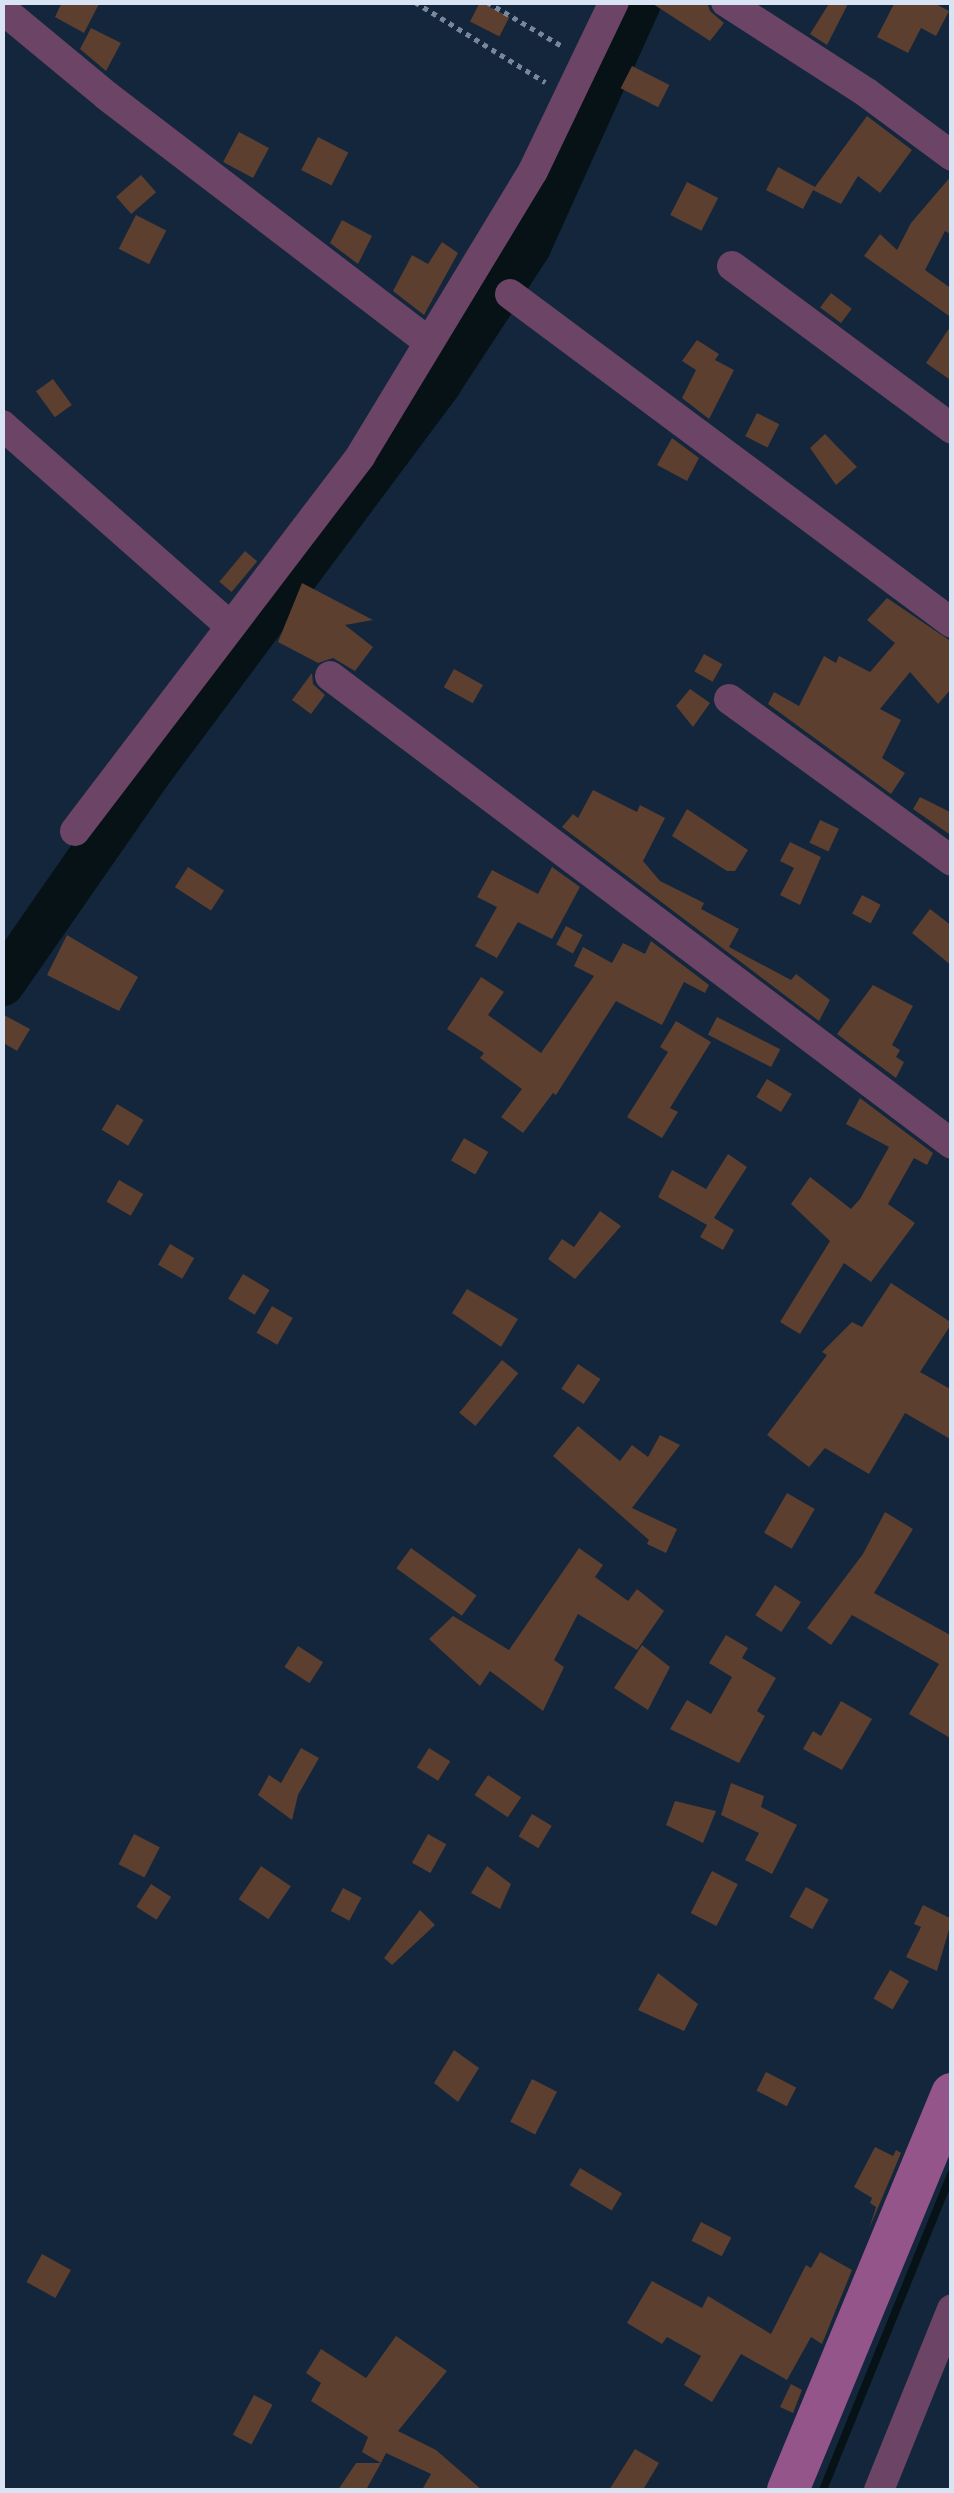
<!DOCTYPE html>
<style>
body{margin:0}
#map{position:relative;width:954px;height:2493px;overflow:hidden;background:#13263c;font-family:"IBM Plex Serif",serif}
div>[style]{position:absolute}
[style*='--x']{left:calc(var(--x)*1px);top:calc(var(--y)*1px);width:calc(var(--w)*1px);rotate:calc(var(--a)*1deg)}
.stream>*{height:8px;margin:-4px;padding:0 4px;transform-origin:4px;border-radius:4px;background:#061216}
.river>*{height:45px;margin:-22.5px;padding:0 22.5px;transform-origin:22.5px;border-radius:22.5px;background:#061216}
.building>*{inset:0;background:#5c3f2e;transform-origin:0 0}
.path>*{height:5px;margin-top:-2.5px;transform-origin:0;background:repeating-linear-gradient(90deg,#788799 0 5px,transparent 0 10px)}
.street>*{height:30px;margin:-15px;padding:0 15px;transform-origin:15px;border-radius:15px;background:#6c4566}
.secondary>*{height:42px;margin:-21px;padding:0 21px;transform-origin:21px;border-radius:21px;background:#93558a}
span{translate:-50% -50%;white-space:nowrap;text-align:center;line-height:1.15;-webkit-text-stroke:8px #0a1c32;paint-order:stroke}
.frame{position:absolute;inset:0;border:5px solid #d8e4f3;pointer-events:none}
</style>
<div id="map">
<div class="stream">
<i style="--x:823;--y:2490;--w:342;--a:-67.9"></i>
</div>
<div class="river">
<i style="--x:2;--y:983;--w:264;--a:-55.2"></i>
<i style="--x:153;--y:766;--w:479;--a:-53.3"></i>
<i style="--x:439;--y:382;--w:163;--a:-56.8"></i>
<i style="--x:528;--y:246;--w:268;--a:-65.7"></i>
</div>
<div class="building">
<i style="clip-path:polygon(62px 2px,100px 2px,84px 33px,55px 17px)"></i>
<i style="left:480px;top:2px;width:33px;height:22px;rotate:27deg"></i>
<i style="clip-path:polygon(650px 2px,707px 2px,710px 11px,724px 23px,710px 41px)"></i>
<i style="clip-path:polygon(830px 2px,849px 2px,827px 45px,810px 34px)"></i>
<i style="clip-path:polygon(895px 2px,932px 2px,949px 11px,936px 36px,921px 28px,908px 53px,877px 37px)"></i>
<i style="clip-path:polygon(91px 28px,121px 43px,106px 71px,80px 49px)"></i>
<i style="left:632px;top:66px;width:42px;height:25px;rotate:27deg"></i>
<i style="clip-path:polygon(867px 116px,912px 150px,880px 193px,858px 176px,841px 204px,813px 190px,803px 209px,766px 190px,778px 167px,815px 187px)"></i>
<i style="left:239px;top:132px;width:34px;height:34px;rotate:28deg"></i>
<i style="left:318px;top:137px;width:34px;height:37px;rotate:27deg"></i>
<i style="left:141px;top:175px;width:23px;height:33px;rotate:49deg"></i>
<i style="clip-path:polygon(952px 175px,952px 235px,945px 231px,925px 270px,952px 289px,952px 318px,864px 256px,880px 234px,897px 250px,911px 223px)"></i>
<i style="left:687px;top:182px;width:35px;height:37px;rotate:27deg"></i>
<i style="left:136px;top:215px;width:34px;height:38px;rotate:27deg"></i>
<i style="clip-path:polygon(342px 220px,372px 236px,358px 264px,330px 243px)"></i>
<i style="clip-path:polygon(442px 242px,458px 253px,424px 315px,393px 291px,412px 255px,428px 264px)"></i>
<i style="left:831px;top:293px;width:26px;height:18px;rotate:37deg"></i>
<i style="clip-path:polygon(952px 324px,952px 381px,926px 363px)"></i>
<i style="clip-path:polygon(697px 340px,719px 354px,715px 360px,734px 370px,709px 419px,682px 398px,696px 370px,682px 361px)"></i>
<i style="left:53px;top:379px;width:32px;height:21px;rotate:54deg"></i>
<i style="left:757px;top:413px;width:25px;height:26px;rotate:27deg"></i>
<i style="clip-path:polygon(825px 434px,857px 467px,836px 485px,810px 448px)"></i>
<i style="clip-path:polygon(672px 438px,699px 458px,687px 481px,657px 465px)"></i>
<i style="left:245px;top:551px;width:16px;height:40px;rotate:40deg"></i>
<i style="clip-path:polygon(302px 583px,373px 620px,345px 625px,373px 647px,355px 671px,333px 658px,318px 663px,278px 642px)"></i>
<i style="clip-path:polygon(887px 598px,952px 642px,952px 688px,938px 704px,910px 672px,880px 709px,901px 720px,882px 758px,905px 773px,891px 794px,768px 704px,774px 692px,799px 706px,824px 656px,836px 663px,839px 656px,870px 672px,895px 643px,867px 620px)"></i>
<i style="left:704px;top:654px;width:21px;height:20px;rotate:29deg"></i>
<i style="left:454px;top:669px;width:33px;height:21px;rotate:29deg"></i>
<i style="clip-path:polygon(312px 673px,313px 684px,325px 695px,311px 714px,292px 700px)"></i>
<i style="clip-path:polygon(690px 689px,710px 703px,693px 727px,676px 706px)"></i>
<i style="clip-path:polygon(593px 790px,637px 812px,640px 805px,665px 818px,643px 861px,660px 881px,704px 903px,701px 909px,739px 929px,729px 947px,791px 980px,796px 974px,830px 1000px,819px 1021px,562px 827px,573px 814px,578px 818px)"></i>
<i style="clip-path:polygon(920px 797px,952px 813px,952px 836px,913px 809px)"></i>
<i style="clip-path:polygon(687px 809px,748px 850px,735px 871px,727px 871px,672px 836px)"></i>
<i style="left:820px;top:820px;width:21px;height:25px;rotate:25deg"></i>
<i style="clip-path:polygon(790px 842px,821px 857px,800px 905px,780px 895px,794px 868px,780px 861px)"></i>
<i style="left:188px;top:867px;width:43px;height:24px;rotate:33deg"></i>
<i style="clip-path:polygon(552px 867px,580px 887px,552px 939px,518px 922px,497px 958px,475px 946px,497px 907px,477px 897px,492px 870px,538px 894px)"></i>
<i style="left:862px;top:895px;width:21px;height:21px;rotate:28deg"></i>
<i style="clip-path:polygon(930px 909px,952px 926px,952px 966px,912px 933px)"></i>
<i style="left:566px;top:926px;width:19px;height:21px;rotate:28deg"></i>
<i style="clip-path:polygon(67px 935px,138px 977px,119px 1011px,47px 975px)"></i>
<i style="clip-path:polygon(651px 941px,709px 985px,705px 993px,684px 982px,662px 1025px,616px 1001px,556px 1095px,553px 1093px,523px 1133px,501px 1117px,522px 1089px,480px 1058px,484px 1053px,447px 1029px,481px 977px,504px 992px,488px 1015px,541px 1053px,594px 976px,574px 966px,583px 947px,612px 963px,623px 943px,645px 954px)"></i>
<i style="clip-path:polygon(873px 985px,913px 1006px,892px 1045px,900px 1050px,896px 1057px,904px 1062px,896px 1078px,837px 1034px)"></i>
<i style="clip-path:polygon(2px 1014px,30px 1029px,17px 1051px,2px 1042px)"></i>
<i style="left:717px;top:1017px;width:71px;height:20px;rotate:27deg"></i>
<i style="clip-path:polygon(676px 1021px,711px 1042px,670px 1108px,678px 1112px,662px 1138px,627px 1117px,668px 1052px,660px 1047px)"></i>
<i style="left:767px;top:1079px;width:29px;height:21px;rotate:31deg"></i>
<i style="clip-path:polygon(860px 1098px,933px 1153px,927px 1165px,914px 1158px,888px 1204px,915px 1223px,871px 1282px,844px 1263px,800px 1334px,780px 1322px,830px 1241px,791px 1204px,810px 1177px,851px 1209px,860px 1199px,889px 1147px,846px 1124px)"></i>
<i style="left:117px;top:1104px;width:31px;height:30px;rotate:31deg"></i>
<i style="left:464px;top:1138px;width:28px;height:26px;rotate:30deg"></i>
<i style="clip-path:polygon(728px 1154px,747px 1167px,714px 1218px,734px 1230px,723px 1250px,700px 1237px,707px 1225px,658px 1197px,672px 1170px,706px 1189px)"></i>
<i style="left:119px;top:1180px;width:28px;height:25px;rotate:30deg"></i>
<i style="clip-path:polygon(600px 1211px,621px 1226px,575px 1279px,548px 1259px,562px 1239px,574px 1247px)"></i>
<i style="left:170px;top:1244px;width:28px;height:24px;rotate:30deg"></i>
<i style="left:243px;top:1274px;width:31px;height:29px;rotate:31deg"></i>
<i style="clip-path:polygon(891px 1283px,952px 1323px,920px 1372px,952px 1390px,952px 1440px,905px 1413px,869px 1474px,825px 1448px,809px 1467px,767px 1435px,827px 1355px,822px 1352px,852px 1322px,862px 1327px)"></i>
<i style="clip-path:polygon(467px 1289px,518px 1319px,501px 1347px,452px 1313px)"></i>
<i style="left:272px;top:1306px;width:24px;height:31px;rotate:30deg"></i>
<i style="left:502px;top:1360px;width:21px;height:68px;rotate:39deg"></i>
<i style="left:578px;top:1364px;width:27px;height:30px;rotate:34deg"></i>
<i style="clip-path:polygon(578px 1426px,620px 1461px,632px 1445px,648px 1457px,660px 1435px,680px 1445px,632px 1508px,677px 1529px,666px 1553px,647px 1544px,649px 1540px,553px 1456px)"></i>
<i style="left:787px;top:1493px;width:32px;height:46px;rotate:30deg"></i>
<i style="clip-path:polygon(885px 1512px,913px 1529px,874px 1593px,952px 1636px,952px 1739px,909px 1714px,939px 1664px,852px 1615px,831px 1645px,807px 1628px,863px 1554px)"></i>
<i style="left:411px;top:1548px;width:81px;height:25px;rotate:36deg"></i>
<i style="clip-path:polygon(579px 1548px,603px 1565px,595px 1577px,628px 1601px,637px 1589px,664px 1611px,637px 1650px,578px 1614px,554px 1660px,564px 1667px,543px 1711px,490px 1671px,480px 1686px,429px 1639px,453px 1616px,509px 1650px)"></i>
<i style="left:775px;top:1585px;width:31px;height:36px;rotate:33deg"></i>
<i style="clip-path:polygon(726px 1635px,748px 1648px,742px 1658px,776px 1678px,757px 1711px,765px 1716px,739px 1763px,670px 1729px,687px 1700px,711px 1714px,732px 1677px,709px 1663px)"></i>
<i style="clip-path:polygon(642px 1645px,670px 1667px,648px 1710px,614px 1688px)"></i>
<i style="left:298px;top:1646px;width:30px;height:25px;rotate:33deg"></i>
<i style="clip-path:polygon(841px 1701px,872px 1719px,842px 1770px,803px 1749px,813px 1731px,821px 1736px)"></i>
<i style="clip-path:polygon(301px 1748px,319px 1758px,298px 1795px,292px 1820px,258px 1795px,269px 1775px,281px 1783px)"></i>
<i style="left:429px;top:1748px;width:25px;height:23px;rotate:32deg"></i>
<i style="left:488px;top:1775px;width:40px;height:24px;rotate:34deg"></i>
<i style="clip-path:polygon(731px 1783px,764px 1796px,761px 1807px,797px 1825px,772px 1874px,745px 1860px,759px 1833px,721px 1815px)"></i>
<i style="clip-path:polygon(675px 1801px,716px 1811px,703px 1843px,666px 1825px)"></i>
<i style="left:532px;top:1814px;width:23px;height:26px;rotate:31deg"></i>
<i style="left:134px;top:1834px;width:29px;height:34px;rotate:27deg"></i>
<i style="left:428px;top:1834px;width:21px;height:33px;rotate:29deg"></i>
<i style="left:261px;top:1866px;width:36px;height:40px;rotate:34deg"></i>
<i style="clip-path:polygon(487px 1866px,511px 1884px,500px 1909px,471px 1893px)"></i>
<i style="left:712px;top:1871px;width:29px;height:47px;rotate:27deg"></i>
<i style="left:151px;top:1884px;width:24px;height:27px;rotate:33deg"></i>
<i style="left:806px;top:1887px;width:26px;height:34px;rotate:29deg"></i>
<i style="left:343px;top:1888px;width:21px;height:26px;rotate:28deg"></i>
<i style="clip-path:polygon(923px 1905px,952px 1919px,937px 1971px,906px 1957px,921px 1927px,914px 1924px)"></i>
<i style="clip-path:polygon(420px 1910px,435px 1925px,392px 1965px,384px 1958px)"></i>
<i style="left:890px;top:1970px;width:22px;height:33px;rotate:30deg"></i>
<i style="clip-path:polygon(658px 1973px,698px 2004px,684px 2031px,638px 2010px)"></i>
<i style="clip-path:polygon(454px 2050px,479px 2068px,458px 2102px,434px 2083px)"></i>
<i style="left:766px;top:2072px;width:34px;height:21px;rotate:27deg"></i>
<i style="left:532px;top:2079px;width:28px;height:48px;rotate:27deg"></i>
<i style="clip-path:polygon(875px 2147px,893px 2156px,896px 2150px,901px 2153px,869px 2229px,876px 2207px,870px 2203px,872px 2198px,854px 2187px)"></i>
<i style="left:580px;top:2168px;width:49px;height:20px;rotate:31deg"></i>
<i style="left:701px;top:2222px;width:34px;height:21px;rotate:27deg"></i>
<i style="clip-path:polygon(820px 2252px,852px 2270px,822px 2344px,811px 2337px,787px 2380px,741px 2354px,712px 2402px,684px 2385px,701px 2356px,667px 2337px,662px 2344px,627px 2323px,652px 2281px,702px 2308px,708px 2296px,771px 2334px,806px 2265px,811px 2268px)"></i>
<i style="left:42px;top:2254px;width:33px;height:32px;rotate:29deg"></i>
<i style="clip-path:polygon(396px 2336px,447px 2371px,398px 2431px,436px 2450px,482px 2490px,422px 2490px,431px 2474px,386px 2453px,381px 2463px,362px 2452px,368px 2437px,311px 2401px,321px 2383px,306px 2373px,321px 2349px,366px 2378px)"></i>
<i style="clip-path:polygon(791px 2384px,802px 2390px,793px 2413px,780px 2407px)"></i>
<i style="left:254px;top:2395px;width:21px;height:45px;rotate:28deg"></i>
<i style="clip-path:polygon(635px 2449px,659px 2463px,643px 2490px,609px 2490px)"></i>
<i style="clip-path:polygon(356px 2463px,381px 2463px,366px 2490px,338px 2490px)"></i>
</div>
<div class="path">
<i style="--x:415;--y:2;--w:153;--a:31.6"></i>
<i style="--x:487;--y:2;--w:87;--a:30.4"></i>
</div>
<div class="street">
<i style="--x:726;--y:2;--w:168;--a:32.8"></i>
<i style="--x:867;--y:93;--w:106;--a:36.5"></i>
<i style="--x:2;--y:9;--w:136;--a:39.6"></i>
<i style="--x:107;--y:96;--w:405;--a:37.4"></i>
<i style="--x:732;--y:266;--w:274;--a:36.5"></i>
<i style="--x:510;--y:294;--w:551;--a:36.66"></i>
<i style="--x:2;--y:425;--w:301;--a:41.4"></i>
<i style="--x:330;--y:676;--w:778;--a:36.96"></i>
<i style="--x:729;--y:699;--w:276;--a:36"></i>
<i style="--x:75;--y:831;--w:472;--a:-52.7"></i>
<i style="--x:361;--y:455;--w:332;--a:-58.8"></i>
<i style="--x:533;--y:171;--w:187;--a:-64.4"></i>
<i style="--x:879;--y:2490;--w:195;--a:-68"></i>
</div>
<div class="secondary">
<i style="--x:788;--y:2490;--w:429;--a:-67.5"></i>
</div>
<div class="frame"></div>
</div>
